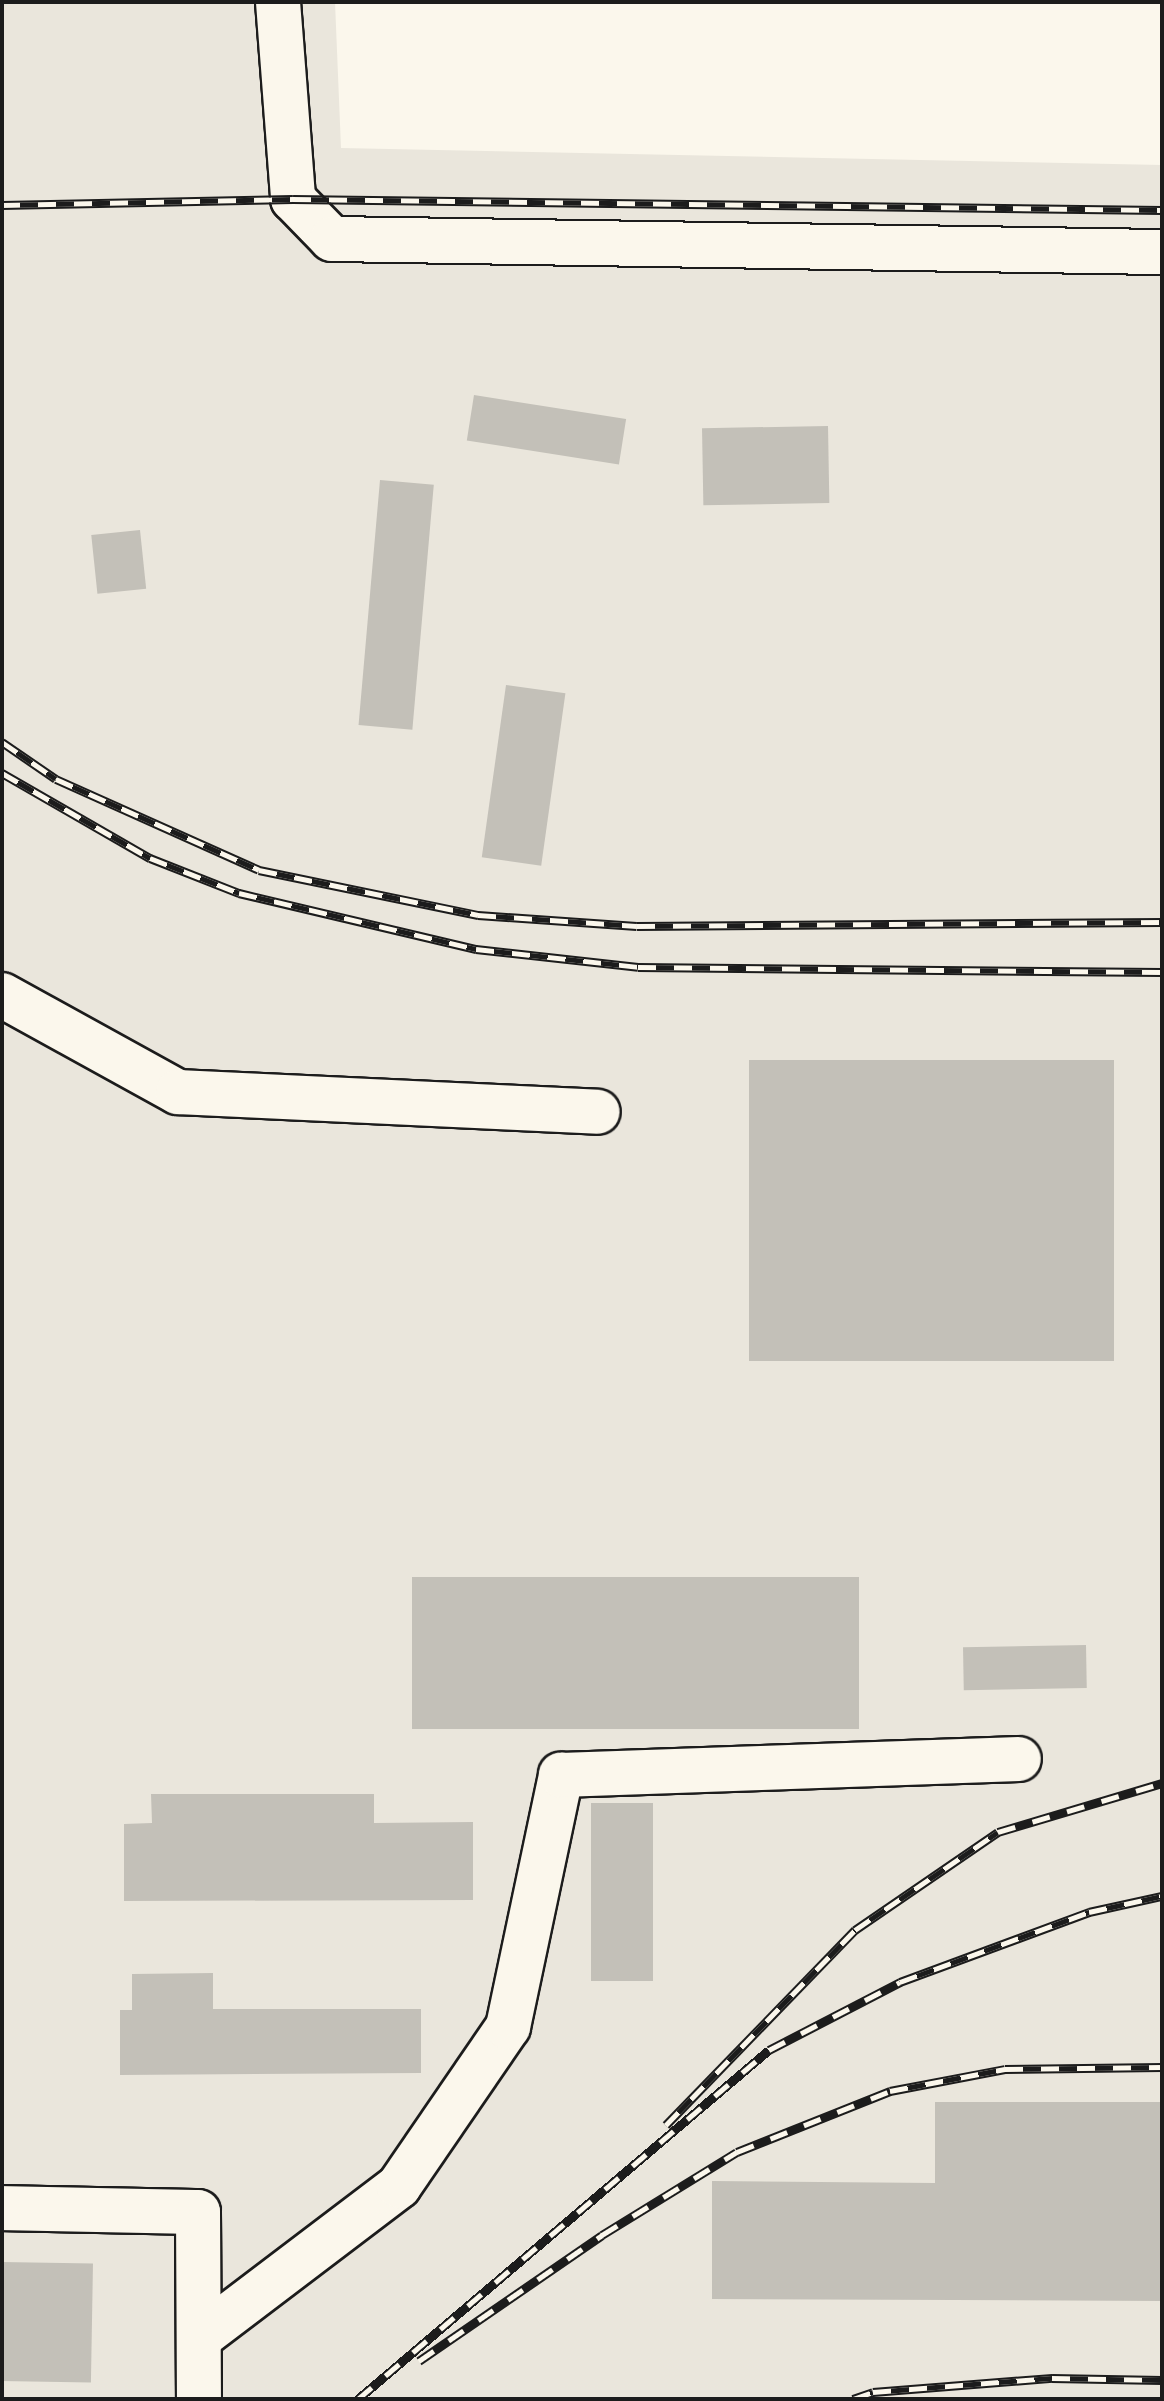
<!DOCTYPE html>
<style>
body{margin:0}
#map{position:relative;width:1164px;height:2401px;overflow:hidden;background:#fbf7ec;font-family:"Shantell Sans",sans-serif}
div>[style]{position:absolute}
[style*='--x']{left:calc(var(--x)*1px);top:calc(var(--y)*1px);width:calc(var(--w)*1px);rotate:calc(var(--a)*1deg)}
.built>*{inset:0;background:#eae6dc}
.building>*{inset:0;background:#c3c0b8;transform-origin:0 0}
.roads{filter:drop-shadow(2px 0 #1c1c1c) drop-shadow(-2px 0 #1c1c1c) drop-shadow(0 2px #1c1c1c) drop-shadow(0 -2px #1c1c1c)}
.minor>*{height:44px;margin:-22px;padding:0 22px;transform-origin:22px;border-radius:22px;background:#fbf7ec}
.rail>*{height:9px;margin-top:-4.5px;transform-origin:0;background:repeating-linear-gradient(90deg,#fbf7ec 0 18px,#1c1c1c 0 36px);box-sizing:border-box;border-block:2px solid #1c1c1c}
span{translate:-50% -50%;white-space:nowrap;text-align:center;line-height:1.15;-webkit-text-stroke:8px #fbf7ec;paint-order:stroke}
.frame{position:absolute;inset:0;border:4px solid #1c1c1c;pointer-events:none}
</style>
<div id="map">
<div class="built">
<i style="clip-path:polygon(2px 2px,335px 2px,341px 148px,1162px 165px,1162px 2399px,2px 2399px)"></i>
</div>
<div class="building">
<i style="left:474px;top:395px;width:154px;height:46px;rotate:9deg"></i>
<i style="left:828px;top:426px;width:77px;height:126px;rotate:89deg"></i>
<i style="left:380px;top:480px;width:54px;height:246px;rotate:5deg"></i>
<i style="left:140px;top:530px;width:59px;height:49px;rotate:84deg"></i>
<i style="left:506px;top:685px;width:60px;height:174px;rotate:8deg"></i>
<i style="left:1114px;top:1060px;width:301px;height:365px;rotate:90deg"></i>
<i style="left:859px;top:1577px;width:152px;height:447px;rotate:90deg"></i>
<i style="left:1086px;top:1645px;width:43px;height:123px;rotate:89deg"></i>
<i style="clip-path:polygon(151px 1794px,374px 1794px,374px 1823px,473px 1822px,473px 1900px,124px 1901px,124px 1824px,152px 1823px)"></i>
<i style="left:591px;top:1803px;width:62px;height:178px"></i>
<i style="clip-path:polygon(213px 1973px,213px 2009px,421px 2009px,421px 2073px,120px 2075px,120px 2010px,132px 2010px,132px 1974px)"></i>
<i style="clip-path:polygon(935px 2102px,1162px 2102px,1162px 2301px,712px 2299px,712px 2181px,935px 2183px)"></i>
<i style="left:2px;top:2262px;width:91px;height:119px;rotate:1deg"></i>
</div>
<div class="roads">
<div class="minor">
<i style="--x:278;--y:2;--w:198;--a:85.6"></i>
<i style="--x:293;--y:199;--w:56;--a:45.7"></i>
<i style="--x:332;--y:239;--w:830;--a:0.9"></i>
<i style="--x:2;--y:995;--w:201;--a:28.9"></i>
<i style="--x:178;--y:1092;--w:420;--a:2.7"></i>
<i style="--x:2;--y:2208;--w:196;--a:1.2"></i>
<i style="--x:198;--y:2212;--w:187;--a:89.7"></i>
<i style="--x:199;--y:2338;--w:251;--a:-37.2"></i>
<i style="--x:399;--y:2186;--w:193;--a:-55.6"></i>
<i style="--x:508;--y:2027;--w:258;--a:-78.1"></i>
<i style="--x:561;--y:1775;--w:458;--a:-2"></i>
</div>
</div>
<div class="rail">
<i style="--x:2;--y:205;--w:291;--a:-1.2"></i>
<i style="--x:293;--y:199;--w:869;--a:0.73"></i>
<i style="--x:2;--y:742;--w:65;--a:34.4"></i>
<i style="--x:56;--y:779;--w:222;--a:24.1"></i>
<i style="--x:259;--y:870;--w:224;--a:11.6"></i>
<i style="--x:478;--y:915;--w:159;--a:4"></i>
<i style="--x:637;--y:926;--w:525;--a:-0.44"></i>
<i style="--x:2;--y:773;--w:171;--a:29.9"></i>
<i style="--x:150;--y:858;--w:96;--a:21.5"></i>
<i style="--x:239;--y:893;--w:244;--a:13.3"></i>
<i style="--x:476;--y:949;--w:163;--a:6.3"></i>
<i style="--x:638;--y:967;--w:524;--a:0.55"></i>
<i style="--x:666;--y:2125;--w:272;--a:-45.9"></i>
<i style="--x:855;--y:1930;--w:173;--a:-34.4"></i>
<i style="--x:998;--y:1832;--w:171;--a:-16.6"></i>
<i style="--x:419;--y:2361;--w:222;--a:-34.5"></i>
<i style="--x:602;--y:2235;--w:158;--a:-31.6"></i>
<i style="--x:737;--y:2152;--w:165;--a:-21.7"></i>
<i style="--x:890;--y:2091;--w:117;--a:-10.8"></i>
<i style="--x:1005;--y:2069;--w:157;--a:-0.7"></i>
<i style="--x:358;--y:2399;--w:539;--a:-40.34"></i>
<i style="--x:769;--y:2050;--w:148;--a:-27.4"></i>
<i style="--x:900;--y:1982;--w:202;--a:-20.3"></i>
<i style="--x:1089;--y:1912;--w:75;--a:-12.4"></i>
<i style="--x:853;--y:2399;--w:21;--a:-19"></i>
<i style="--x:873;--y:2392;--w:180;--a:-4.5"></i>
<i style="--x:1052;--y:2378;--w:110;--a:1"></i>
</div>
<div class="frame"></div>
</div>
